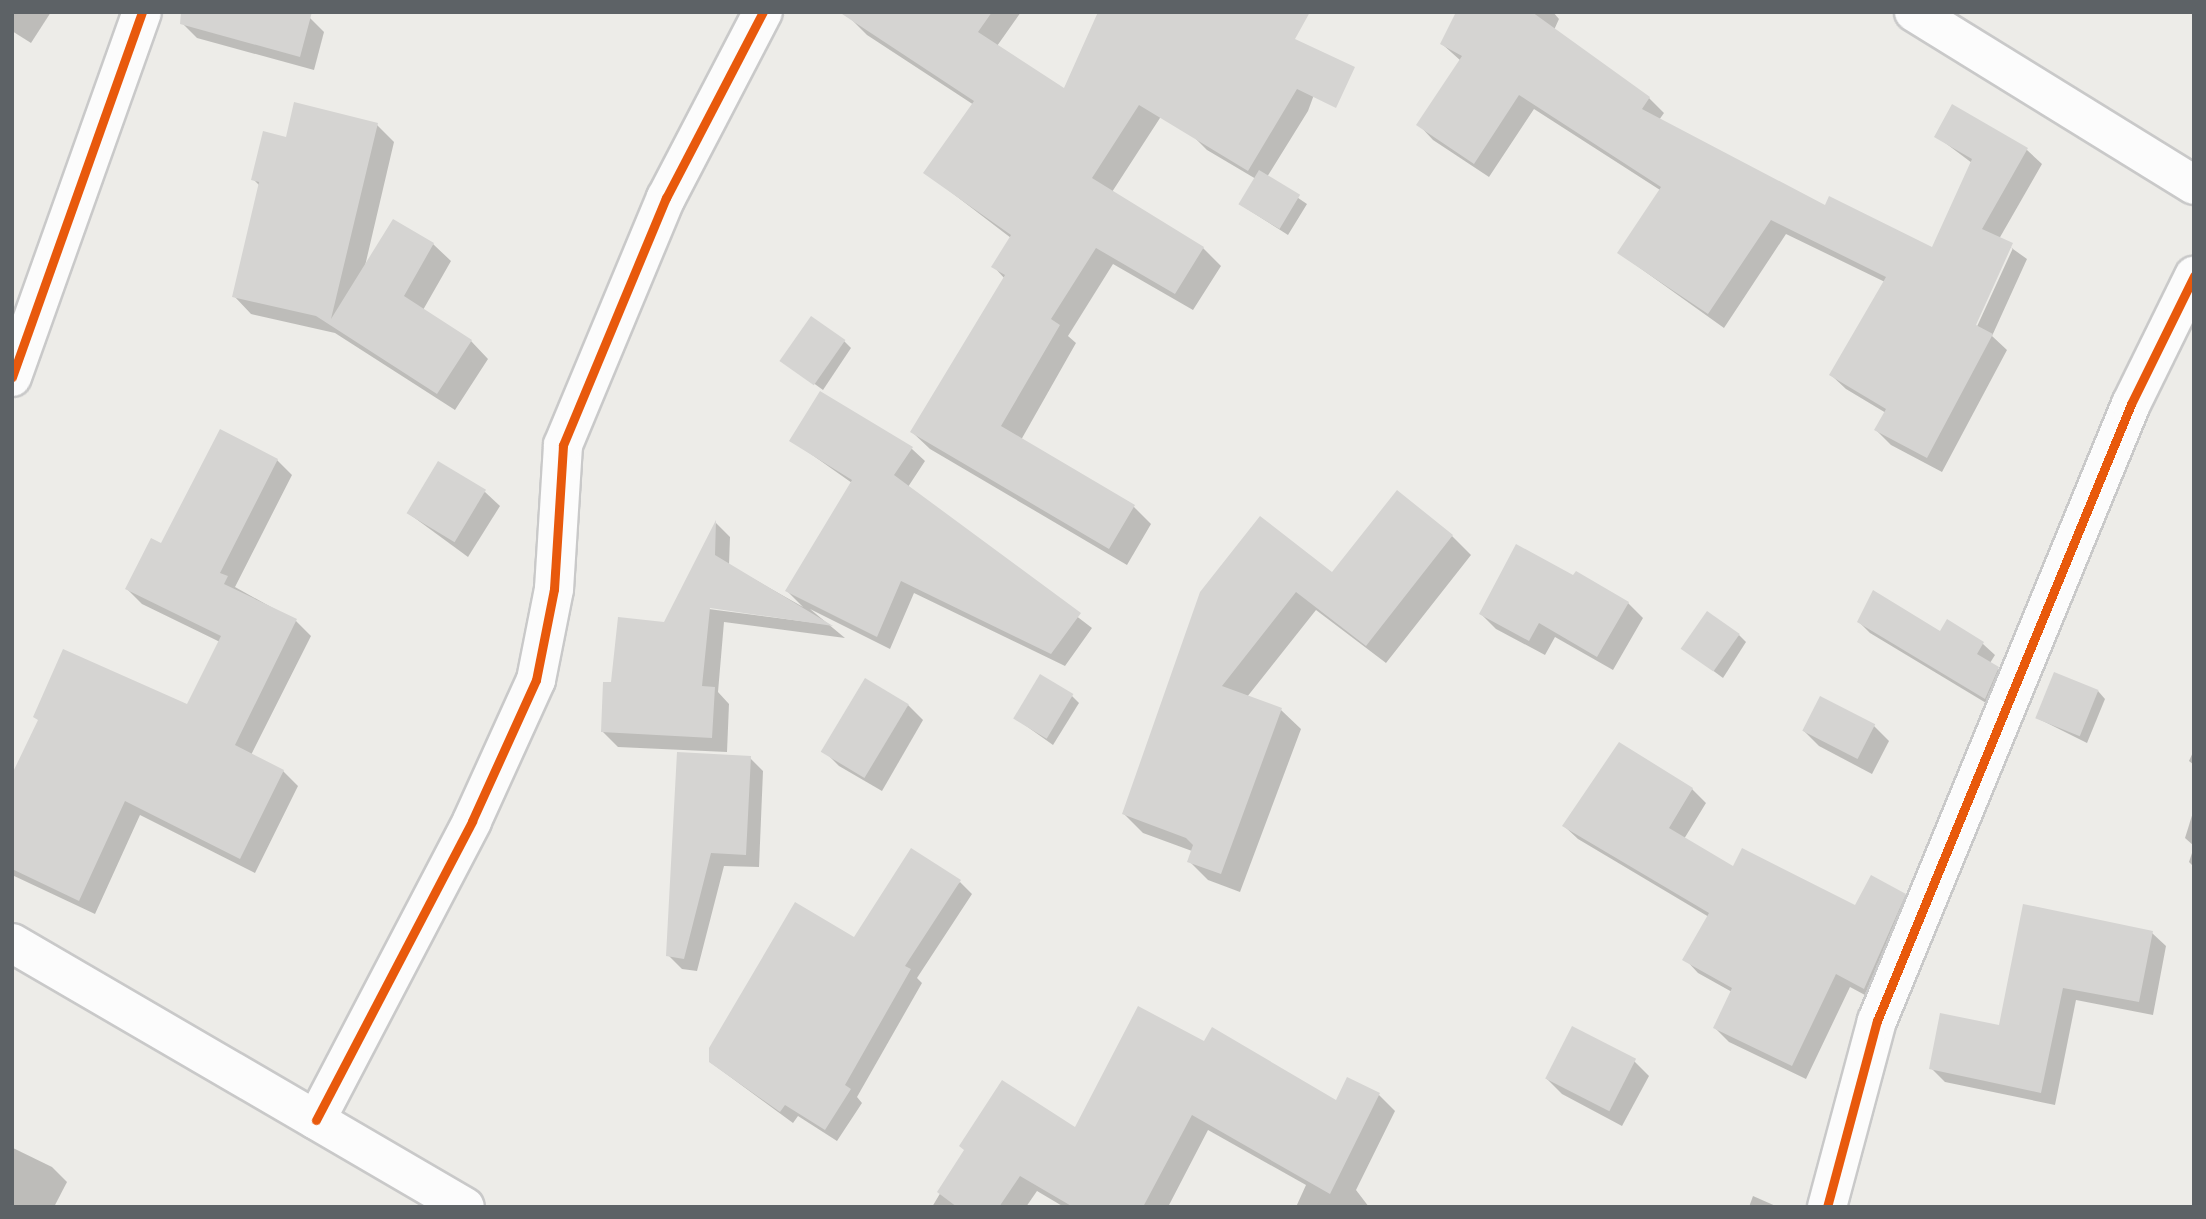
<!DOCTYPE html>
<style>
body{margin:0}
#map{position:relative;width:2206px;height:1219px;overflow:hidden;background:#edece8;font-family:Lato,sans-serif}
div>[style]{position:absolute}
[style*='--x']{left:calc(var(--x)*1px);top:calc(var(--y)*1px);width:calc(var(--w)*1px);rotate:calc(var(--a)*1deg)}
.shadow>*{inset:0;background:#0003}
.building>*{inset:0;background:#d5d4d2;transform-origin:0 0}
.roads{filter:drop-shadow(2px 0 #c9c9c9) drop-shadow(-2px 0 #c9c9c9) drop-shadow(0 2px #c9c9c9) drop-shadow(0 -2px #c9c9c9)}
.minor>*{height:38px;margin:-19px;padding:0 19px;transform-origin:19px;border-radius:19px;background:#fcfcfc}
.cycleway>*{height:9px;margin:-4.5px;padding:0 4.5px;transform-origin:4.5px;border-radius:4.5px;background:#e8590c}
span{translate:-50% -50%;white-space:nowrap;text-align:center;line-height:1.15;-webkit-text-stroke:6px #fff;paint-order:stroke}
.frame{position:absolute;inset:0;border:14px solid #5d6266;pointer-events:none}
</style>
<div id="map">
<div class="shadow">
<i style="clip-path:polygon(12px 12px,51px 12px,31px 43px,12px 31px)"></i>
<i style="clip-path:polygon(854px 12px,1021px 12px,997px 46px,1065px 91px,1219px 27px,1112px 192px,1203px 248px,1221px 266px,1193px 310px,1113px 264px,1068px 336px,1076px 343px,1021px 440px,1134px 507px,1151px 524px,1127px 565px,930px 449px,912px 432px,1005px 279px,994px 267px,1011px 238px,926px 173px,974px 105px,867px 35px,850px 18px)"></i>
<i style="clip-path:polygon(evenodd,1458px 12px,1553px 12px,1559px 19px,1554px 30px,1649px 98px,1664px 113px,1659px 120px,1826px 208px,1933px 249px,1972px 163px,1936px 136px,1953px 107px,2027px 150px,2042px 164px,1999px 239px,2027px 259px,1992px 336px,2007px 350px,1942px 472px,1891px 445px,1876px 430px,1886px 413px,1846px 389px,1831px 375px,1885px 282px,1786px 234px,1724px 328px,1619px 253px,1660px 190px,1534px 109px,1489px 177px,1433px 140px,1419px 125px,1461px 61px,1442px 44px,1458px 12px,2009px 248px,2013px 248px,1974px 333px,1971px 332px,2009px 248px)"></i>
<i style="clip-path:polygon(310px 18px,324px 32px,314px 70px,197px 38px,183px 24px)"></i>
<i style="clip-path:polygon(1322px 73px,1308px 111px,1267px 177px,1307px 204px,1288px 235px,1241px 205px,1256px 179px,1207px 150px,1193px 136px)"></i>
<i style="clip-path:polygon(377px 125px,394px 142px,365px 266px,433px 244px,451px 261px,423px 310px,471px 341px,488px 359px,455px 410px,335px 333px,251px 314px,234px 296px,260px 186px,253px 179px,288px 139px)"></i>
<i style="clip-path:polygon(844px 341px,851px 348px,823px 390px,783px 361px)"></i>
<i style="clip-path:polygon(evenodd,791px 440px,912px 449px,925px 461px,908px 487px,1092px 628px,1065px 666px,914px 593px,890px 649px,810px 609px,845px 638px,724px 622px,718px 692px,729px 704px,727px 752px,618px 747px,603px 732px,613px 684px,665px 624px,716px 523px,730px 537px,729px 565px,803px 607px,787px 591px,852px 483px,791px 440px,701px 605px,824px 624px,701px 608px,701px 605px)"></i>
<i style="clip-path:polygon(277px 460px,292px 475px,235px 587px,296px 621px,311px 636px,251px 755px,283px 771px,298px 786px,255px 873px,140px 815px,95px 914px,12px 875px,12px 778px,188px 706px,220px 642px,142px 604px,127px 589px,161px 545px)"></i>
<i style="clip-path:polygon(485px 492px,500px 506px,468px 557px,408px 513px)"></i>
<i style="clip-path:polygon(1452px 536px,1471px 555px,1386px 663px,1316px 610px,1247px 697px,1281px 710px,1301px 729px,1240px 892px,1208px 880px,1189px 861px,1192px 851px,1143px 833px,1124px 814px,1202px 593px,1332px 575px)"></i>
<i style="clip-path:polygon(1628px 603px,1643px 618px,1613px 670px,1555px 637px,1545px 655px,1496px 629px,1481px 614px)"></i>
<i style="clip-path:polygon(1947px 621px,1983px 644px,1995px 655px,1990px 663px,2010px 680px,1996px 709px,1870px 633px,1859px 622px,1940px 633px)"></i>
<i style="clip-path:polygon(1739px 635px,1746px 642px,1723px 678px,1684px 649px)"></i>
<i style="clip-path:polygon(866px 680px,908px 705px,923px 720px,882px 791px,839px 766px,824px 751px)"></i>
<i style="clip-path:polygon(2098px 691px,2105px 699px,2087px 743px,2037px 718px)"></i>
<i style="clip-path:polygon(1072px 696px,1079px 703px,1053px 745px,1015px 718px)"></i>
<i style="clip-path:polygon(1874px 726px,1889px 741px,1872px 774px,1819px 746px,1804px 731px)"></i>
<i style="clip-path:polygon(2194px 750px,2194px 765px,2189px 761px)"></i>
<i style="clip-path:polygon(750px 758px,763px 771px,759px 867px,724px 866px,697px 971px,682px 969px,668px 955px)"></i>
<i style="clip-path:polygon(1692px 789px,1706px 803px,1684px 839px,1734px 868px,1856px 907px,1905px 895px,1919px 909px,1878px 1002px,1850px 987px,1806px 1079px,1729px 1042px,1715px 1028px,1732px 992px,1698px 973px,1685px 959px,1709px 917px,1578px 839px,1564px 826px)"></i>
<i style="clip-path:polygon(2194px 809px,2194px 846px,2185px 838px)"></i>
<i style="clip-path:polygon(2194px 847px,2194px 867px,2189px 862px)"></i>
<i style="clip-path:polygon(960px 882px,972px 894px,917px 978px,922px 983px,857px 1097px,862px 1103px,837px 1141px,798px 1116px,793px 1123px,710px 1062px)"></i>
<i style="clip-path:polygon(2025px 906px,2152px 933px,2166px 946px,2153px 1015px,2076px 1000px,2055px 1105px,1945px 1082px,1931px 1068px,2000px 1027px)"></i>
<i style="clip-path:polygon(1205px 1043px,1337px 1102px,1379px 1095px,1395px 1111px,1356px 1190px,1369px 1207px,1296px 1207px,1306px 1185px,1208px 1130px,1168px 1207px,1064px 1207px,1037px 1191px,1026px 1207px,932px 1207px,966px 1150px,1075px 1130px)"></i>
<i style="clip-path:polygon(1634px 1061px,1649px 1076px,1622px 1126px,1562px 1094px,1547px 1079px)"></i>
<i style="clip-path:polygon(13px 1148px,52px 1167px,67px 1182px,54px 1207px,12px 1207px)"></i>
<i style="clip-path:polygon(1753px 1196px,1778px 1207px,1749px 1207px)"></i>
</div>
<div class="building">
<i style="clip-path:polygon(181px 12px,312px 12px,300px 57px,180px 24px)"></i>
<i style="clip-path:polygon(839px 12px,992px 12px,978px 32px,1064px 88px,1098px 12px,1310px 12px,1295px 39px,1355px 67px,1336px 108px,1297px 89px,1248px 171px,1139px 105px,1092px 178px,1204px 247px,1175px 294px,1096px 248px,1051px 319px,1060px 325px,1001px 426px,1135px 505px,1109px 549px,910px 432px,1005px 275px,991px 267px,1011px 235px,923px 173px,974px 101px)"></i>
<i style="clip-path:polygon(1456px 12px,1532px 12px,1650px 97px,1642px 109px,1825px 205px,1829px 196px,1932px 247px,1972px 159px,1934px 137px,1952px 104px,2028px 148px,1982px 229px,2013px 243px,1976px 325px,1993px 334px,1927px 458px,1874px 430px,1886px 409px,1829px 375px,1886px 277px,1771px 220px,1708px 314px,1617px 253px,1661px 187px,1519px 95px,1474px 164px,1416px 125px,1462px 56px,1440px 44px)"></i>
<i style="clip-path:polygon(294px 102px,378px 123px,331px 319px,393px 219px,434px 243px,404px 296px,472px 340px,437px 394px,316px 316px,232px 297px,259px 182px,251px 180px,263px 131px,286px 137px)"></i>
<i style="left:1259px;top:170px;width:48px;height:40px;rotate:31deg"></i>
<i style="left:811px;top:316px;width:42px;height:55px;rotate:35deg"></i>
<i style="clip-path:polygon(820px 391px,913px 447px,894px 475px,1081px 613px,1051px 654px,901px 581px,877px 637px,785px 591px,852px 480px,789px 441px)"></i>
<i style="clip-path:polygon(220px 429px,278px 459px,220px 573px,228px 576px,224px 584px,297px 619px,235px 745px,284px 770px,240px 859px,125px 801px,79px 901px,12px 869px,12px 774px,38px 720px,33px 717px,63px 649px,187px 704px,221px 636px,125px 589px,151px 538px,161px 543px)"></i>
<i style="left:438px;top:461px;width:56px;height:61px;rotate:31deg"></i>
<i style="clip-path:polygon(1397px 490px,1453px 535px,1366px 646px,1296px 592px,1222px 686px,1282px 708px,1221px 874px,1187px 862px,1193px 845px,1186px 838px,1122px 814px,1200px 592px,1260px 516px,1332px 572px)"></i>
<i style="clip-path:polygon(716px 520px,715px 555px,833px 626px,710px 608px,702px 686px,715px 687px,712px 738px,601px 732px,603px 682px,611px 682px,618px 617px,664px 622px)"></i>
<i style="clip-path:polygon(1516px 544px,1573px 575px,1576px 571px,1629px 602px,1597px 657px,1539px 623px,1529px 641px,1479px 614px)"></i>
<i style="clip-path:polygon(1873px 590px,1940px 631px,1947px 619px,1984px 642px,1977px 654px,1999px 667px,1985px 699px,1857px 622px)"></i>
<i style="left:1707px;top:611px;width:40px;height:46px;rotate:35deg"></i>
<i style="left:2054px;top:672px;width:48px;height:50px;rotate:22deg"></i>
<i style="left:1040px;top:674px;width:39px;height:52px;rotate:31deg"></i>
<i style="left:865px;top:678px;width:51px;height:86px;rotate:31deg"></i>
<i style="left:1820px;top:696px;width:62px;height:39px;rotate:27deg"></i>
<i style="clip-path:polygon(1619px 742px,1693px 788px,1669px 828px,1733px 866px,1742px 848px,1855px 905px,1871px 875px,1906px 894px,1864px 989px,1836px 974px,1792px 1066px,1713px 1028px,1732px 988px,1682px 960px,1709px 913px,1562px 826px)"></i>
<i style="clip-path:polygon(677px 752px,751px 756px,746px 855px,711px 853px,684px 959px,666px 956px)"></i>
<i style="clip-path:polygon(911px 848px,961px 880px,905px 966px,911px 969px,845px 1085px,851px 1089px,825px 1130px,785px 1105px,780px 1112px,709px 1062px,709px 1048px,795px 902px,854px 937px)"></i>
<i style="clip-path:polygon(2023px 904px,2153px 931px,2139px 1002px,2063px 988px,2041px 1093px,1929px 1069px,1940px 1013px,1999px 1025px)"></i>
<i style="clip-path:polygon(1138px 1006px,1204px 1041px,1212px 1027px,1336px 1100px,1347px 1077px,1380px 1093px,1330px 1194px,1192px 1115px,1143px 1207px,1073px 1207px,1020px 1176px,999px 1207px,957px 1207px,937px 1192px,964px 1150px,959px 1146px,1002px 1080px,1075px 1127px)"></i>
<i style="left:1572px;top:1026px;width:72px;height:59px;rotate:27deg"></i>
</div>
<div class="roads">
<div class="minor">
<i style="--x:1914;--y:12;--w:329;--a:31.7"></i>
<i style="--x:12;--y:377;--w:387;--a:-70.4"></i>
<i style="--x:12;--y:943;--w:524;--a:30.23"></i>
<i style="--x:316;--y:1120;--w:337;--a:-62.4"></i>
<i style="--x:472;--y:821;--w:155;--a:-65.6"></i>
<i style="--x:536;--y:680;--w:93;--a:-78.8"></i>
<i style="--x:554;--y:589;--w:144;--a:-86.4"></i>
<i style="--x:563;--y:445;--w:268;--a:-67.4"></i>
<i style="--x:666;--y:198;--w:210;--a:-62.5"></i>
<i style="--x:1827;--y:1207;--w:193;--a:-75"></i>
<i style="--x:1877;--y:1021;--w:667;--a:-67.62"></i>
<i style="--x:2131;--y:404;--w:143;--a:-63.8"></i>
</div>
</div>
<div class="cycleway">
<i style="--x:12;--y:377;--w:387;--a:-70.4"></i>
<i style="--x:316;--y:1120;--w:337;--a:-62.4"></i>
<i style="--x:472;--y:821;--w:155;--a:-65.6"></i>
<i style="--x:536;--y:680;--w:93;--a:-78.8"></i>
<i style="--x:554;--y:589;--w:144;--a:-86.4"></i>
<i style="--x:563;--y:445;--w:268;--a:-67.4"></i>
<i style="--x:666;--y:198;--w:210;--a:-62.5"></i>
<i style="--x:1827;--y:1207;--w:193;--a:-75"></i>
<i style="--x:1877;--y:1021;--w:667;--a:-67.62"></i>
<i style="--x:2131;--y:404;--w:143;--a:-63.8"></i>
</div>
<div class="frame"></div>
</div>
